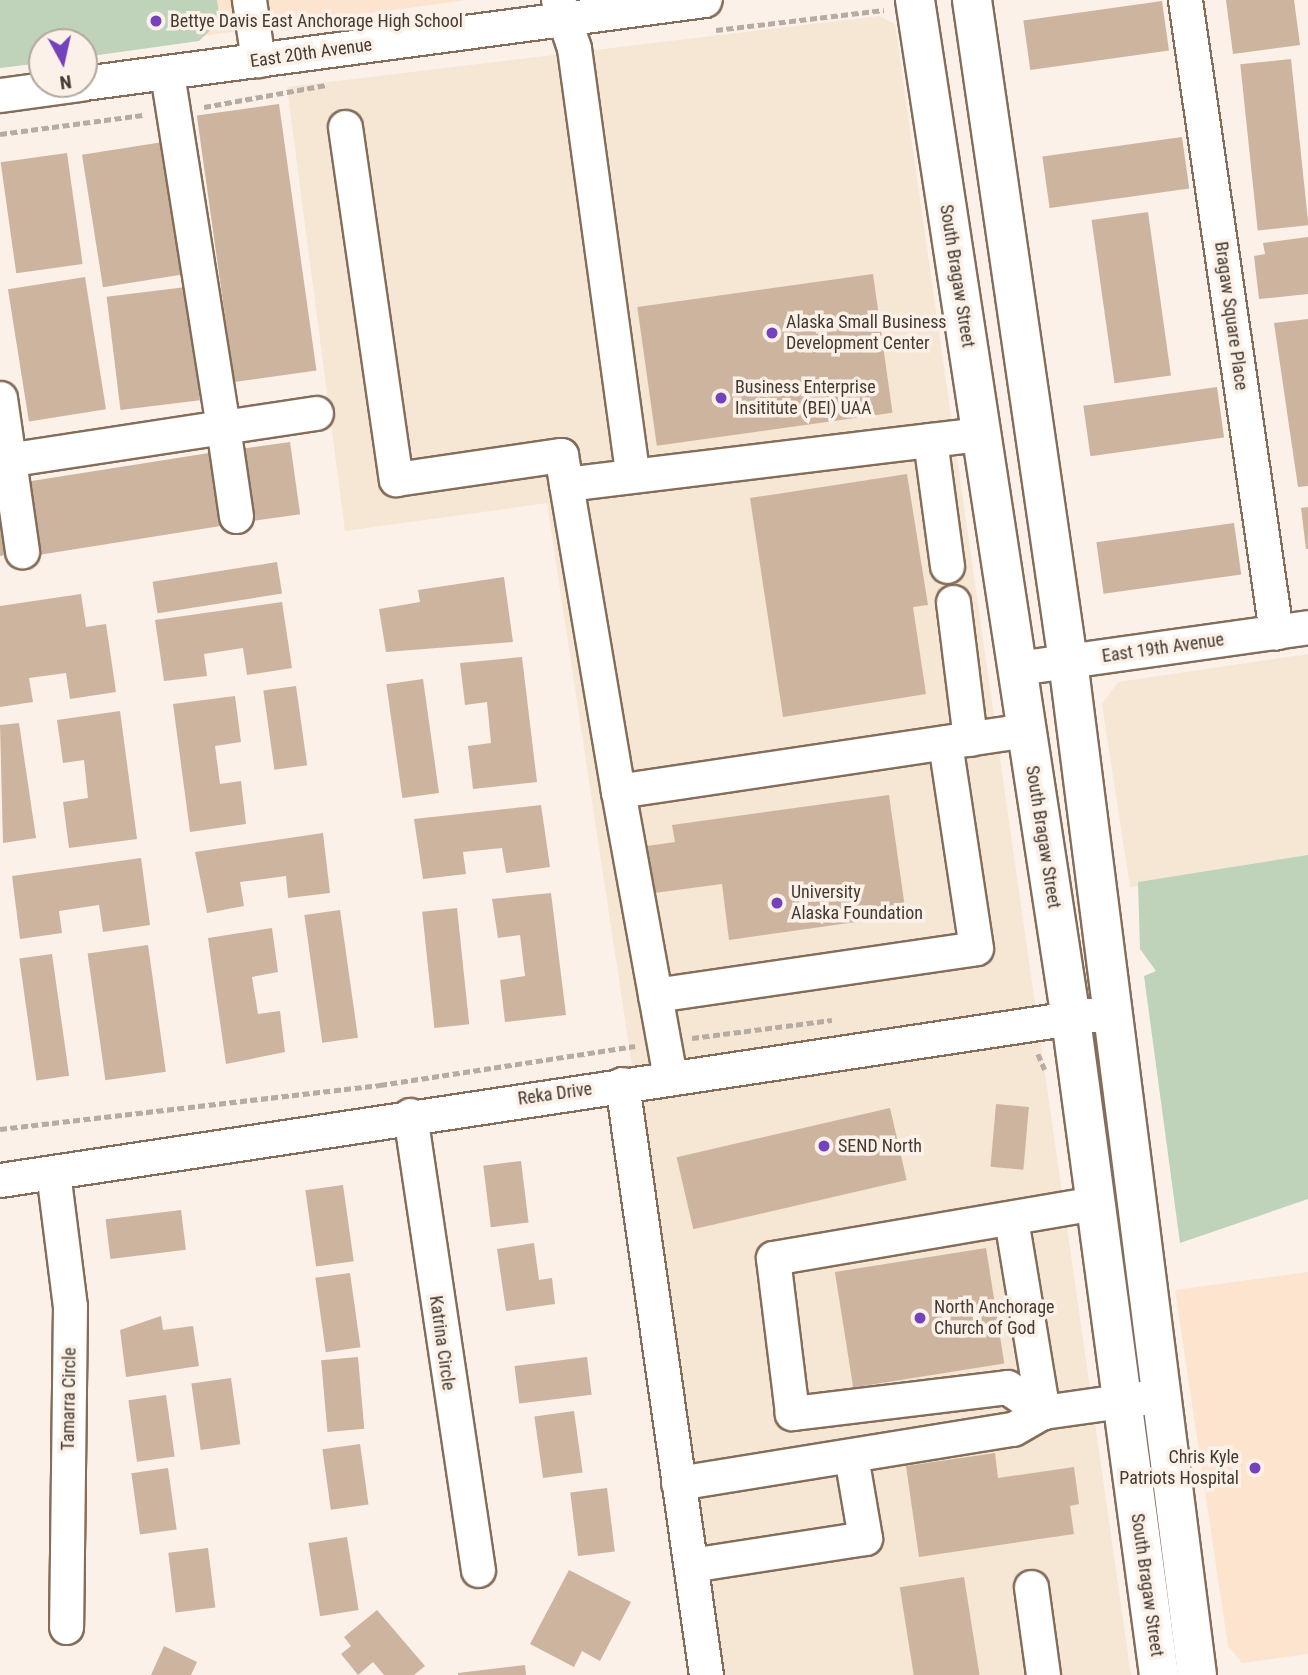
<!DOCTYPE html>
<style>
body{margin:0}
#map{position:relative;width:1308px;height:1675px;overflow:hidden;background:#fbf1e8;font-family:"Roboto Condensed",sans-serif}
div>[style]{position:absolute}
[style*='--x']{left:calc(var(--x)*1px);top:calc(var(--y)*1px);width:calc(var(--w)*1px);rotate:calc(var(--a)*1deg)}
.commercial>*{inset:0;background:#f6e6d4}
.built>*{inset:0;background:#fde4ce}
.green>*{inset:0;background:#bfd3ba}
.building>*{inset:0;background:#cdb49f;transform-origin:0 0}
.path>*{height:4.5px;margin-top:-2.25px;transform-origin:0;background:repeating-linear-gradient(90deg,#b6aca3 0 7px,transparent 0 10.5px)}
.roads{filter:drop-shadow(2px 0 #846d5a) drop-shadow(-2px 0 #846d5a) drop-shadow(0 2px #846d5a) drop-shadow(0 -2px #846d5a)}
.minor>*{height:33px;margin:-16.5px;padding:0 16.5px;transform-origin:16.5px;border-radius:16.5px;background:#fff}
.major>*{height:38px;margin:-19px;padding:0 19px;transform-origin:19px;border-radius:19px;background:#fff}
.dots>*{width:19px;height:19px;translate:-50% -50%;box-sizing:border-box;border:4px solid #fbf1e8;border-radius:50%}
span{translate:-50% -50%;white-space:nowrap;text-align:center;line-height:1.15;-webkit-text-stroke:7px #fbf1e8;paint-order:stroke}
.poi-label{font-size:18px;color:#443a31}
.left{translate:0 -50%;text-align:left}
.right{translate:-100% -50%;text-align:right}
.street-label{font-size:18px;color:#443a31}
.north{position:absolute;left:28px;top:28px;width:70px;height:70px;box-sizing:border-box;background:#fbf1e8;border:2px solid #b2a89f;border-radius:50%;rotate:172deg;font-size:19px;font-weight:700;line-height:28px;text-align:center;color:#443a31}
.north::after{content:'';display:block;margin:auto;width:24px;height:32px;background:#7442ba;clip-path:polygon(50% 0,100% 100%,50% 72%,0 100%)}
</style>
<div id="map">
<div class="commercial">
<i style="clip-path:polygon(879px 16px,895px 24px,1131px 1675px,724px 1675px,547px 503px,345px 531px,287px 87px)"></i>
<i style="clip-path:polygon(1308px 654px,1308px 862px,1130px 887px,1102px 704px,1118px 682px)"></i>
</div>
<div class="built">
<i style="clip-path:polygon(0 0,467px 0,84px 52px,84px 42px,42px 42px)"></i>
<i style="clip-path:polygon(1308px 1272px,1308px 1654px,1242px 1663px,1228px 1646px,1175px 1290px)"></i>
</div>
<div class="green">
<i style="clip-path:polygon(0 0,217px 0,220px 21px,199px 41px,84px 57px,84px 42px,42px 42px,42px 63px,0 68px)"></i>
<i style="clip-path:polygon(1308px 855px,1308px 1199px,1180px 1243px,1144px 976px,1156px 971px,1140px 949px,1138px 882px)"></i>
</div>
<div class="building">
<i style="clip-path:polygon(1226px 0,1294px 0,1300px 45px,1233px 54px)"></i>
<i style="left:1162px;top:1px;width:50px;height:140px;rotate:82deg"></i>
<i style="left:1291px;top:59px;width:167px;height:51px;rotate:84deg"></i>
<i style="left:279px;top:104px;width:269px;height:83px;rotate:82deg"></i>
<i style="left:1182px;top:137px;width:52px;height:141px;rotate:82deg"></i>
<i style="left:163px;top:142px;width:134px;height:82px;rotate:81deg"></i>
<i style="left:67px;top:153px;width:112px;height:67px;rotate:82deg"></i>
<i style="left:1148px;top:212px;width:165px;height:57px;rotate:82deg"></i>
<i style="clip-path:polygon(1308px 237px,1308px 294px,1259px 299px,1254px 256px,1265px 254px,1263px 243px)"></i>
<i style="left:873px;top:274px;width:140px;height:238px;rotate:82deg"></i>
<i style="left:85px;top:277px;width:134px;height:78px;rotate:81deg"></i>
<i style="left:186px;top:287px;width:114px;height:80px;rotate:83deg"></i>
<i style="clip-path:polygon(1308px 319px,1308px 486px,1298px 487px,1274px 323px)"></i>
<i style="left:1217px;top:387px;width:51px;height:135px;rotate:82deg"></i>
<i style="left:290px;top:442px;width:73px;height:49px;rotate:82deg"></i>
<i style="left:209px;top:453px;width:74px;height:186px;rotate:81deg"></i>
<i style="clip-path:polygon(907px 474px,928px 605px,913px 607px,926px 694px,783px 717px,750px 498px)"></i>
<i style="clip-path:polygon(1308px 507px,1308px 549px,1306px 549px,1301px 508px)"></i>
<i style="left:1234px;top:523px;width:52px;height:139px;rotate:82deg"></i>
<i style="clip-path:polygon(0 525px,6px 555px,0 556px)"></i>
<i style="left:277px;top:562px;width:32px;height:126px;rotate:81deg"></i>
<i style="clip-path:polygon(504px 577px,513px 642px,386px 652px,379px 609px,420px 602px,418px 590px)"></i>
<i style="clip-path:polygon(81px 594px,86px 627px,106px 624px,116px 692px,70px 699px,66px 673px,29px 678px,33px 702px,0 707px,0 606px)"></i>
<i style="clip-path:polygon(282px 602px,292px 668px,247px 675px,243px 648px,204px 654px,207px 676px,164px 681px,155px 620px)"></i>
<i style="clip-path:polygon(522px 657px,537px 782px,473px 789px,468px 746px,491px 743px,487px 702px,465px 705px,460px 663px)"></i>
<i style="left:423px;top:679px;width:115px;height:37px;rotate:82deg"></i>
<i style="left:296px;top:686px;width:80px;height:33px;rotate:82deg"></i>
<i style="clip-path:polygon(235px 696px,241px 742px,215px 746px,220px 784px,241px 781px,246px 824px,190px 832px,173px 704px)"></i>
<i style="clip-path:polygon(120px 711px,137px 839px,69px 848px,63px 802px,88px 798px,84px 760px,63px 763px,57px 720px)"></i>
<i style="clip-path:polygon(19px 723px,36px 838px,3px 843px,0 725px)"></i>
<i style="clip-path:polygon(889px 795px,906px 915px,729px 940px,722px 884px,654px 893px,647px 846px,675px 842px,672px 825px)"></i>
<i style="clip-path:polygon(541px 805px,550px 867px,506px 873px,502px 848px,463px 852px,466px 874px,423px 879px,414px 819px)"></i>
<i style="clip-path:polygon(323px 833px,330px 893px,288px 898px,286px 876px,240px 882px,244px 906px,207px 913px,195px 852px)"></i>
<i style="clip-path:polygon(141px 858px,150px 925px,103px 932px,99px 905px,59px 911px,62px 933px,20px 939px,12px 876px)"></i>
<i style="clip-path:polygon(551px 893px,566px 1015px,505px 1022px,500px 980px,525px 976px,520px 935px,498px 938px,492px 899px)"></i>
<i style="left:457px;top:908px;width:117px;height:35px;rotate:84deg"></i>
<i style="left:340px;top:910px;width:129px;height:36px;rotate:82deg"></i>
<i style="clip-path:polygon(272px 928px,278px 972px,252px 977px,258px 1014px,280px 1011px,285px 1052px,226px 1064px,208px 938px)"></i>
<i style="left:148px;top:945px;width:128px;height:61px;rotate:82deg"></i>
<i style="left:52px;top:954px;width:123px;height:33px;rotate:82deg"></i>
<i style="left:996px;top:1104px;width:33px;height:63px;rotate:5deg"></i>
<i style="left:890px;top:1108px;width:74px;height:219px;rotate:77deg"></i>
<i style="left:521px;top:1161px;width:62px;height:38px;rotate:83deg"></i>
<i style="left:343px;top:1185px;width:77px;height:38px;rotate:82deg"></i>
<i style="left:181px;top:1210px;width:40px;height:76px;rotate:83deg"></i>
<i style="clip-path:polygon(534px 1243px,539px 1280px,552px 1278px,555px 1304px,506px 1311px,497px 1249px)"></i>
<i style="left:986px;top:1248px;width:117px;height:153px;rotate:81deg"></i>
<i style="left:350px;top:1273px;width:75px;height:35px;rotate:82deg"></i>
<i style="clip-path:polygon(161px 1316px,163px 1330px,193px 1326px,199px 1366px,126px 1377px,120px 1330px)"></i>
<i style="left:358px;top:1357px;width:72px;height:37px;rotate:85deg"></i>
<i style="left:587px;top:1357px;width:38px;height:73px;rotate:83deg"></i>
<i style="left:231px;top:1378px;width:67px;height:40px;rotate:82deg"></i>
<i style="left:166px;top:1395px;width:62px;height:38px;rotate:82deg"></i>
<i style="left:574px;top:1411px;width:62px;height:40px;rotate:82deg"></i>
<i style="left:360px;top:1444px;width:61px;height:38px;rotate:82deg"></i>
<i style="clip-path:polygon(995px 1453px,998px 1478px,1074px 1467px,1079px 1504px,1070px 1506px,1074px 1534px,919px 1557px,906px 1466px)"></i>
<i style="left:168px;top:1468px;width:62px;height:37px;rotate:82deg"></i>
<i style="left:607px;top:1488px;width:64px;height:37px;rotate:83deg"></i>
<i style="left:347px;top:1537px;width:74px;height:39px;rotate:81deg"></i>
<i style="left:208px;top:1548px;width:60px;height:40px;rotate:83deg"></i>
<i style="clip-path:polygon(569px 1570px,631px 1602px,600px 1661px,582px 1651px,574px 1667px,530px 1644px)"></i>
<i style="left:964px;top:1577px;width:99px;height:65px;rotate:81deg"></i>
<i style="clip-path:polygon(377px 1610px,425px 1666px,414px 1675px,384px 1675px,373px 1662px,358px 1675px,341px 1654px,351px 1646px,344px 1637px)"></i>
<i style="clip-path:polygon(164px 1646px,197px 1662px,191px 1675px,151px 1675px)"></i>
<i style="clip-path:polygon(525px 1665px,526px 1675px,458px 1675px,458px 1673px)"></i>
</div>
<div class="path">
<i style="--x:716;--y:30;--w:169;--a:-6.8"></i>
<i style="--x:204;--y:107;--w:124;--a:-10.2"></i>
<i style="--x:0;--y:134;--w:144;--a:-7.6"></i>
<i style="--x:692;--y:1038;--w:141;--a:-7.3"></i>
<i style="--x:1038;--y:1054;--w:17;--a:66"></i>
<i style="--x:0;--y:1129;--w:383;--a:-6.6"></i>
<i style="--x:380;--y:1085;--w:258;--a:-8.7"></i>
</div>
<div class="roads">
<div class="minor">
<i style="--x:249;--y:0;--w:61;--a:81.5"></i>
<i style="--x:558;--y:0;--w:51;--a:71.6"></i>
<i style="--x:574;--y:48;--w:430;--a:82.2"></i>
<i style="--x:1185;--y:0;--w:639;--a:81.81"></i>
<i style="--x:84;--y:83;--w:626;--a:-7.62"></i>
<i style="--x:0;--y:95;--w:81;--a:-7.8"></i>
<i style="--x:345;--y:127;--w:356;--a:81.8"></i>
<i style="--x:396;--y:479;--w:167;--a:-8.3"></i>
<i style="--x:561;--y:455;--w:29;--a:80"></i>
<i style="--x:566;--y:484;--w:418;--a:-6.9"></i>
<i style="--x:0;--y:398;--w:155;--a:81.8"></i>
<i style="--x:930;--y:440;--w:127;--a:82.3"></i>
<i style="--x:0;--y:461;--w:226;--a:-8.7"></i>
<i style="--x:223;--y:427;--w:359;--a:-99"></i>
<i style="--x:566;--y:484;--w:311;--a:80.4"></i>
<i style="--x:618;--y:791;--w:414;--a:-8.5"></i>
<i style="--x:236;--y:516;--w:90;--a:-98.3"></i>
<i style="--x:223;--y:427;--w:94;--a:-8.6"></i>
<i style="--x:953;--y:602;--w:138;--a:82.9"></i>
<i style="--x:1017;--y:668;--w:294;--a:-8"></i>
<i style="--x:618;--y:791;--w:291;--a:79.7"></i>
<i style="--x:655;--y:995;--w:324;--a:-8.3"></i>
<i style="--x:976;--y:948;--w:208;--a:-98.6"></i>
<i style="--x:622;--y:1084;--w:597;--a:81.91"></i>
<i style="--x:410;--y:1115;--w:460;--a:81.5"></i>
<i style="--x:53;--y:1172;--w:135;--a:82.8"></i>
<i style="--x:70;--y:1306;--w:321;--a:90.7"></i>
<i style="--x:0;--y:1180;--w:1124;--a:-8.6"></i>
<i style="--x:1011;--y:1219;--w:196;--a:80.6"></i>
<i style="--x:1043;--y:1412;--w:44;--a:-145.2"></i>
<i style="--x:1007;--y:1387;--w:217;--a:173.1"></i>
<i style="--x:792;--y:1413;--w:156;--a:-97"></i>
<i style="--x:773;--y:1258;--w:328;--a:-9.7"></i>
<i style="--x:678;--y:1483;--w:339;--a:-9.2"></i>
<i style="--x:1013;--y:1429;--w:34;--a:-30"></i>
<i style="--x:1043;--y:1412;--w:106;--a:-8.1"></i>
<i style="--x:691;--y:1565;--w:176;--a:-8.8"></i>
<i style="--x:865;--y:1538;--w:83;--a:-99.7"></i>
<i style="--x:1031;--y:1587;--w:89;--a:82.2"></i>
</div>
<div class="major">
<i style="--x:915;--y:0;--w:1031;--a:81.3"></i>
<i style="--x:1071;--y:1019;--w:662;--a:82.36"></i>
<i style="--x:972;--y:0;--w:668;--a:81.74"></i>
<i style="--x:1068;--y:661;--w:1022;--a:82.75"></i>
</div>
</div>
<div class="dots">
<i style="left:156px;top:21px;background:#7442ba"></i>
<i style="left:772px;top:333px;background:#7442ba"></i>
<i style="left:721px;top:398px;background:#7442ba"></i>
<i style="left:777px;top:903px;background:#7442ba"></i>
<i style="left:824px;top:1146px;background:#7442ba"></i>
<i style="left:920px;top:1318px;background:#7442ba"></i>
<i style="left:1255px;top:1468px;background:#7442ba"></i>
</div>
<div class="poi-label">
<span class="left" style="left:170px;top:21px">Bettye Davis East Anchorage High School</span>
<span class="left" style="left:786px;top:333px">Alaska Small Business<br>Development Center</span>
<span class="left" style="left:735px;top:398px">Business Enterprise<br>Insititute (BEI) UAA</span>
<span class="left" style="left:791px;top:903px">University<br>Alaska Foundation</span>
<span class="left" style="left:838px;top:1146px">SEND North</span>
<span class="left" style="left:934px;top:1318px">North Anchorage<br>Church of God</span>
<span class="right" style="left:1239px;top:1468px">Chris Kyle<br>Patriots Hospital</span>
</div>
<div class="street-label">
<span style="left:311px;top:53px;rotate:-8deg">East 20th Avenue</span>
<span style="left:957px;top:276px;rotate:81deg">South Bragaw Street</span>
<span style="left:1231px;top:316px;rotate:82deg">Bragaw Square Place</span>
<span style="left:1163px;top:648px;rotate:-8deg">East 19th Avenue</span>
<span style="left:1043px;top:837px;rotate:81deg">South Bragaw Street</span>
<span style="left:555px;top:1094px;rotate:-8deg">Reka Drive</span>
<span style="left:442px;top:1343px;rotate:82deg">Katrina Circle</span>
<span style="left:69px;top:1399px;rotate:-89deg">Tamarra Circle</span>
<span style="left:1147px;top:1585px;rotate:82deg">South Bragaw Street</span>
</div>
<div class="north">N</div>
</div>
